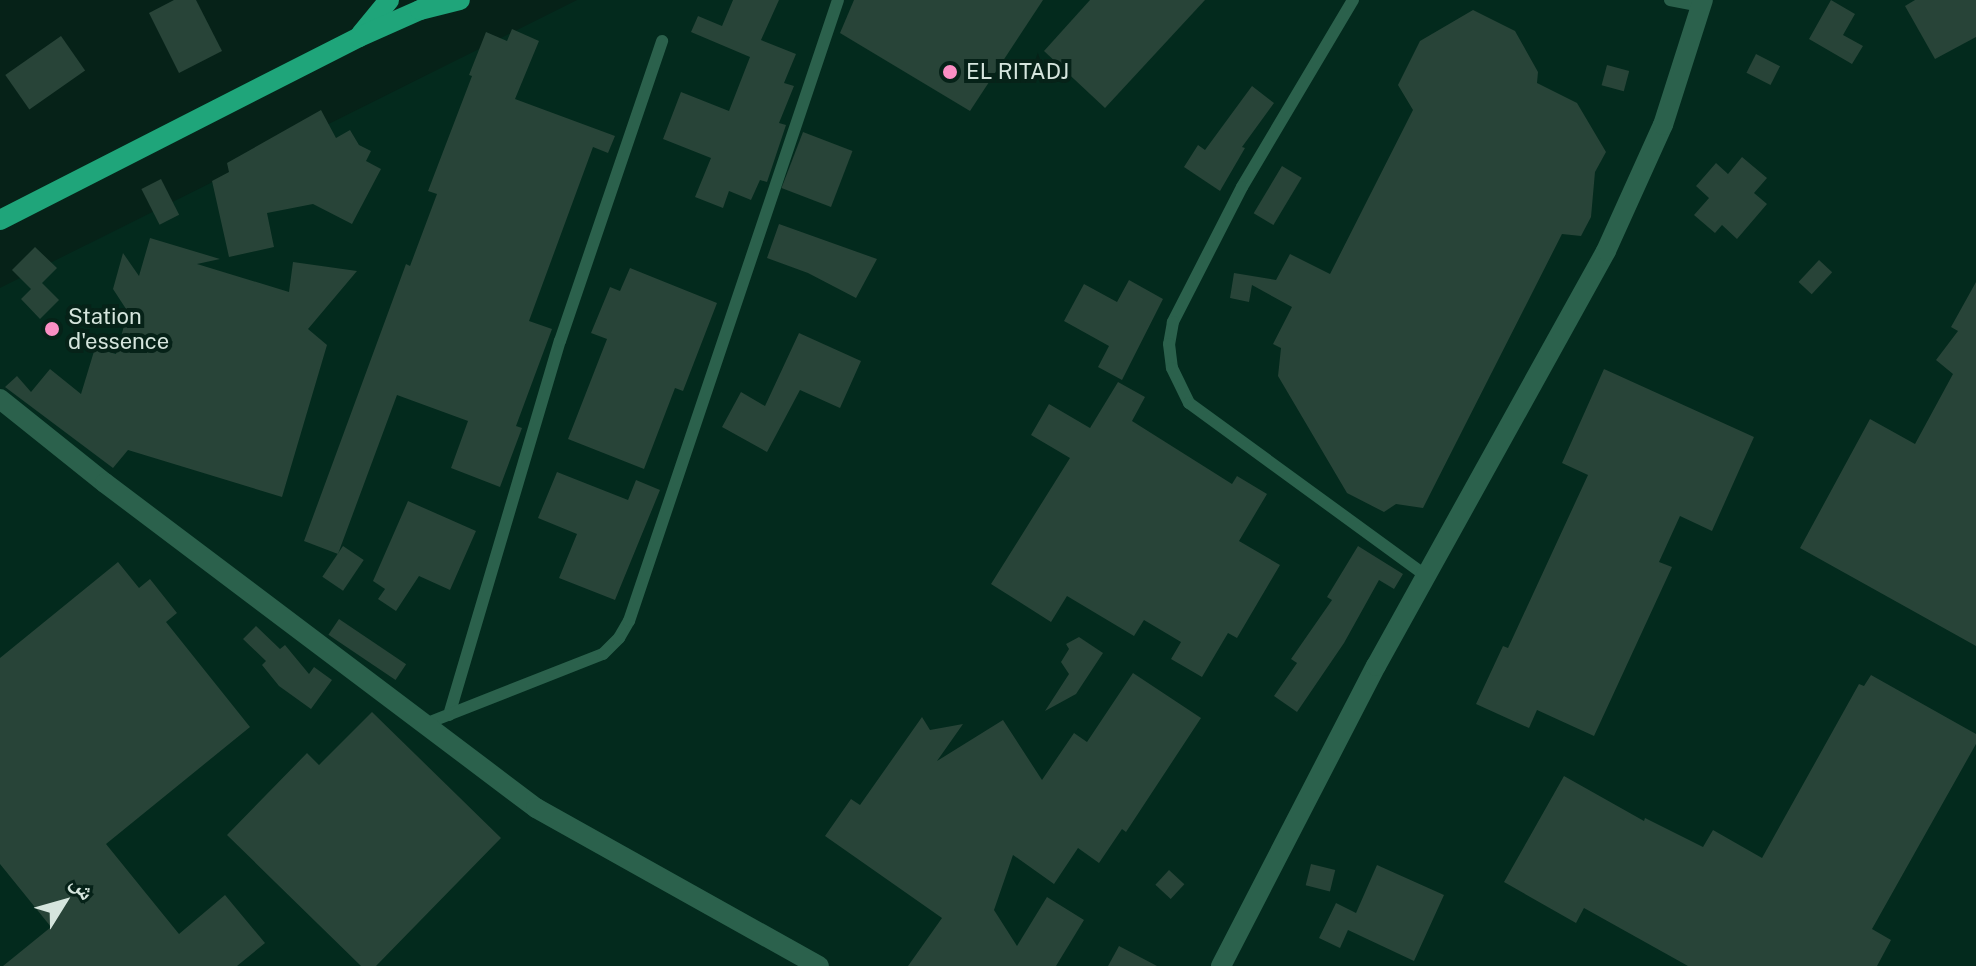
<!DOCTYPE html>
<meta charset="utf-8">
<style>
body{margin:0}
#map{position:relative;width:1976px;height:966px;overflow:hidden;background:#062218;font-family:"Public Sans","Noto Naskh Arabic",sans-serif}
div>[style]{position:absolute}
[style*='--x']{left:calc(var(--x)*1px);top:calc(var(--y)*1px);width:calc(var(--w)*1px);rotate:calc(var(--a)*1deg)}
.built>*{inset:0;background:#032a1d}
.building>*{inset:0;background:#284438;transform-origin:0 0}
.lane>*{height:12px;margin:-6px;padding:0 6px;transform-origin:6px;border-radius:6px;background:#2b614c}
.street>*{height:20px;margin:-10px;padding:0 10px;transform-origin:10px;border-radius:10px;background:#2b614c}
.primary>*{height:20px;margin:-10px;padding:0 10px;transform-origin:10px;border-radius:10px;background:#1fa57a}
.dots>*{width:22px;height:22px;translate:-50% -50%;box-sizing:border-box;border:4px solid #062218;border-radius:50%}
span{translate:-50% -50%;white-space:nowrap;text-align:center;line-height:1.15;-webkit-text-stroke:8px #062218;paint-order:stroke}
.poi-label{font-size:22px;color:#d5e5dd}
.left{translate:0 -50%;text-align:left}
.north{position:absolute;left:24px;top:862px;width:80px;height:80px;-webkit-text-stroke:6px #062218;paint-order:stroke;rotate:53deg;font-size:22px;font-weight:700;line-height:32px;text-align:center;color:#d5e5dd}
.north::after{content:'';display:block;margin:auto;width:28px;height:36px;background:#d5e5dd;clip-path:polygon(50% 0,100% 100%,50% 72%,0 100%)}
</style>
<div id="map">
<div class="built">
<i style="clip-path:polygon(577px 0,1976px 0,1976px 966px,0 966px,0 288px)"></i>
</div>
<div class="building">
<i style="clip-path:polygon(174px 0,196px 0,222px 51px,179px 73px,149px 13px)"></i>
<i style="clip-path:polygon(733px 0,779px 0,761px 40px,796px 54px,784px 83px,794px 86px,779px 123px,786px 125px,767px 182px,760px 180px,751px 200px,729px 191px,723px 208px,695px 197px,711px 158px,663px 139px,681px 92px,729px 111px,750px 57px,691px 32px,698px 16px,722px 26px)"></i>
<i style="clip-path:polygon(854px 0,1043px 0,970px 111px,840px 33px)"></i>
<i style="clip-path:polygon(1090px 0,1205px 0,1105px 108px,1044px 51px)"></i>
<i style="clip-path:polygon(1831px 0,1855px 14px,1843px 35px,1863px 46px,1852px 64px,1809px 39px)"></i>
<i style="clip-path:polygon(1915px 0,1976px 0,1976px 37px,1935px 59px,1905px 6px)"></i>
<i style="clip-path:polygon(1473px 10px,1515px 31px,1538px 72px,1537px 83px,1577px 103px,1606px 152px,1595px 172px,1591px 217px,1581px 236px,1562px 234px,1423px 508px,1396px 504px,1384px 512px,1347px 493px,1278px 376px,1281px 348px,1273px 344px,1292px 307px,1252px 285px,1249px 302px,1230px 298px,1234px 273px,1276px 280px,1290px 254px,1330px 274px,1413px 110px,1398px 85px,1420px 41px)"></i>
<i style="clip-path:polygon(512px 29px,539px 41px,515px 99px,615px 136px,608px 153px,593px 147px,529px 321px,552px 329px,516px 426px,522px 428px,500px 487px,451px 468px,468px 421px,397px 395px,338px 554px,304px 541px,406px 264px,410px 266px,437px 194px,428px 191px,472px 76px,469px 75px,486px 32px,507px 41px)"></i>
<i style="left:61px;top:36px;width:42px;height:68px;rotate:55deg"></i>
<i style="left:1756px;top:54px;width:27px;height:21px;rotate:27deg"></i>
<i style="left:1607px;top:65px;width:23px;height:21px;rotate:15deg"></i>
<i style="clip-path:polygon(1252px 86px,1274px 103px,1242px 147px,1245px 148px,1220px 191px,1184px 167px,1198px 145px,1205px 150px)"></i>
<i style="clip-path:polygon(321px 110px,336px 138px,350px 130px,359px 145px,371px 151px,366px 161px,381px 169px,352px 224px,313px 204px,267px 213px,274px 247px,229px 257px,212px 181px,229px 172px,227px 163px)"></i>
<i style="left:803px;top:132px;width:53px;height:60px;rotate:21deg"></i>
<i style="clip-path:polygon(1742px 157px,1767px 178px,1754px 193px,1767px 204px,1737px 239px,1722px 225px,1715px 233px,1694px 215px,1709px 198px,1696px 186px,1716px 163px,1728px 174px)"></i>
<i style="left:1282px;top:166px;width:23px;height:55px;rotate:31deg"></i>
<i style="left:161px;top:179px;width:40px;height:22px;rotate:63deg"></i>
<i style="clip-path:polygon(779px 224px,877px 259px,856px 298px,808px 273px,767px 258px)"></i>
<i style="clip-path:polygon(150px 238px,220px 259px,197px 264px,289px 292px,293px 262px,357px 271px,308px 329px,327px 345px,282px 497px,128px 450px,113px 468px,5px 387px,17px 376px,31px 392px,50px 369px,81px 394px,95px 348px,116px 354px,128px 312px,113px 289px,123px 253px,139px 276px)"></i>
<i style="clip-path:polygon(35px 247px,57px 268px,42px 283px,59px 300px,40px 319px,21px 299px,31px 289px,12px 270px)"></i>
<i style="left:1819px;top:260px;width:18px;height:30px;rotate:43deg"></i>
<i style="clip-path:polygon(630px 268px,717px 303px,683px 391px,675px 388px,644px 469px,568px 439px,607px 339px,591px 333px,610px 287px,620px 291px)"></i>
<i style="clip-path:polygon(1129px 280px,1163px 299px,1122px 380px,1098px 367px,1109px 346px,1064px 321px,1084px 284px,1117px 302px)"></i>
<i style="clip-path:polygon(1976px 282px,1976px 646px,1800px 548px,1870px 419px,1915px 444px,1953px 374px,1936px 360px,1958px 331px,1951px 327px)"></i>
<i style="clip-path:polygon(799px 333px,861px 361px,840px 408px,800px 390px,767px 452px,722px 427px,741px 392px,765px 406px)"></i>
<i style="clip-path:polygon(1604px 369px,1754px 437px,1712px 531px,1680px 516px,1659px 562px,1672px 567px,1594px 736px,1537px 710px,1529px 728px,1476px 704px,1503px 646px,1508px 648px,1588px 475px,1562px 463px)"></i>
<i style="clip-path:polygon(1118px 382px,1145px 397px,1132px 421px,1232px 484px,1237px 476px,1267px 494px,1239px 541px,1280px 565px,1237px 638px,1228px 633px,1202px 677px,1171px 659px,1181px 642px,1144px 620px,1134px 636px,1067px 596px,1051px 622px,991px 584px,1070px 458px,1031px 435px,1049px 404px,1090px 428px)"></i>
<i style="clip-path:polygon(557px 472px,628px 500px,636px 480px,660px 490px,615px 600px,559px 578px,577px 534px,538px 518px)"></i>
<i style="clip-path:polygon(408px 501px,476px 531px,450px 590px,419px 576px,396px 611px,378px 599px,385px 589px,373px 581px)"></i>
<i style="left:343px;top:546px;width:25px;height:37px;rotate:34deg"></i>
<i style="clip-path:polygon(1358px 546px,1403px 574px,1394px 589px,1379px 580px,1344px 643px,1297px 712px,1274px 696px,1297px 663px,1291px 659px,1332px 600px,1327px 597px)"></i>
<i style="clip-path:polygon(118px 562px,139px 588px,150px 579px,177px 613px,166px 622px,250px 727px,106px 844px,179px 934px,225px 895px,265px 943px,237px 966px,3px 966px,51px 927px,0 864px,0 658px)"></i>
<i style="left:339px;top:619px;width:81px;height:19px;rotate:34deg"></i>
<i style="clip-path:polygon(256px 626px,280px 649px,285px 645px,309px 674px,314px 667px,332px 680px,311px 709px,279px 686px,262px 665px,266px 661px,243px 639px)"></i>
<i style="clip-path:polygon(1079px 637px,1103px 653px,1076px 694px,1045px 711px,1069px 674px,1061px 662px,1069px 649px,1066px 644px)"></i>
<i style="clip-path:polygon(1133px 673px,1201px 718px,1126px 832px,1122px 829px,1099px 863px,1078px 848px,1054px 884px,1013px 855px,994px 910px,1017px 946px,1047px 897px,1084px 920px,1056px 966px,908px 966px,942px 918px,825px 836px,851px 799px,860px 805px,922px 717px,930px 730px,963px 724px,937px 761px,1003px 720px,1042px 780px,1074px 733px,1087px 742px)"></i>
<i style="clip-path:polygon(1871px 675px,1976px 734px,1976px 744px,1872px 929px,1891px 940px,1877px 966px,1688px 966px,1584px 908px,1576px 923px,1504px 882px,1564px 776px,1644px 821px,1645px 818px,1703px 847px,1713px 830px,1762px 858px,1859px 684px,1864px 686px)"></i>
<i style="clip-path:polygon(372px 712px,501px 838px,376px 966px,361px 966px,227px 835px,307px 753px,319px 765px)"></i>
<i style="left:1311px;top:864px;width:25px;height:22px;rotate:14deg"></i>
<i style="clip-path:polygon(1377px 865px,1444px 895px,1414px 961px,1348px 930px,1340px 948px,1319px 938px,1336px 903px,1356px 913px)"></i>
<i style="left:1169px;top:870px;width:21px;height:20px;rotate:43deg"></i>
<i style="clip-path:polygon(1119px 946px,1157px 966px,1108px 966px)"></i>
</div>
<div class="lane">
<i style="--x:1353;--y:0;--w:217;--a:120.7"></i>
<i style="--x:1242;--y:187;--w:152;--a:117.1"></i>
<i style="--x:1173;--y:322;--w:22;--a:100"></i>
<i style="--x:1169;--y:344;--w:24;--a:83"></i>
<i style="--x:1172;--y:368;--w:39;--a:64"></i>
<i style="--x:1189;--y:403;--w:293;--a:36.1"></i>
<i style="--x:1670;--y:0;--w:32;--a:11"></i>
<i style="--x:449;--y:715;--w:390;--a:-73.5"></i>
<i style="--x:560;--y:341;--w:317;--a:-71.2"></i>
<i style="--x:425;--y:724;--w:191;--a:-21.5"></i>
<i style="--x:603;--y:654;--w:23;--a:-45"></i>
<i style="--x:619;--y:638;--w:20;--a:-60"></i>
<i style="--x:629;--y:621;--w:655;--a:-71.4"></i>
</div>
<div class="street">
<i style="--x:0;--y:399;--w:134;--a:38.7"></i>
<i style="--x:105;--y:483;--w:540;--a:37.02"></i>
<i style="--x:536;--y:808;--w:324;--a:29.2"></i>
<i style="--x:1221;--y:966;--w:338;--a:-62.7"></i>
<i style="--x:1376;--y:666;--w:474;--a:-61"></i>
<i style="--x:1606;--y:251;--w:138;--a:-65.7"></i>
<i style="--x:1663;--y:125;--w:131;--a:-72.3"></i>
</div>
<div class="primary">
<i style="--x:361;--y:34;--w:44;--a:-50.5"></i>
<i style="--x:0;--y:220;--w:403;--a:-27"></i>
<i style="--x:359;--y:37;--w:67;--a:-23.9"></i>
<i style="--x:420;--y:10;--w:41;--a:-14"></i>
</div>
<div class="dots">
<i style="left:950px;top:72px;background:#fb8fc4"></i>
<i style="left:52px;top:329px;background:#fb8fc4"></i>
</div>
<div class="poi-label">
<span class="left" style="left:966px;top:72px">EL RITADJ</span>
<span class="left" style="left:68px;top:329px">Station<br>d'essence</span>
</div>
<div class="north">ش</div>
</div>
